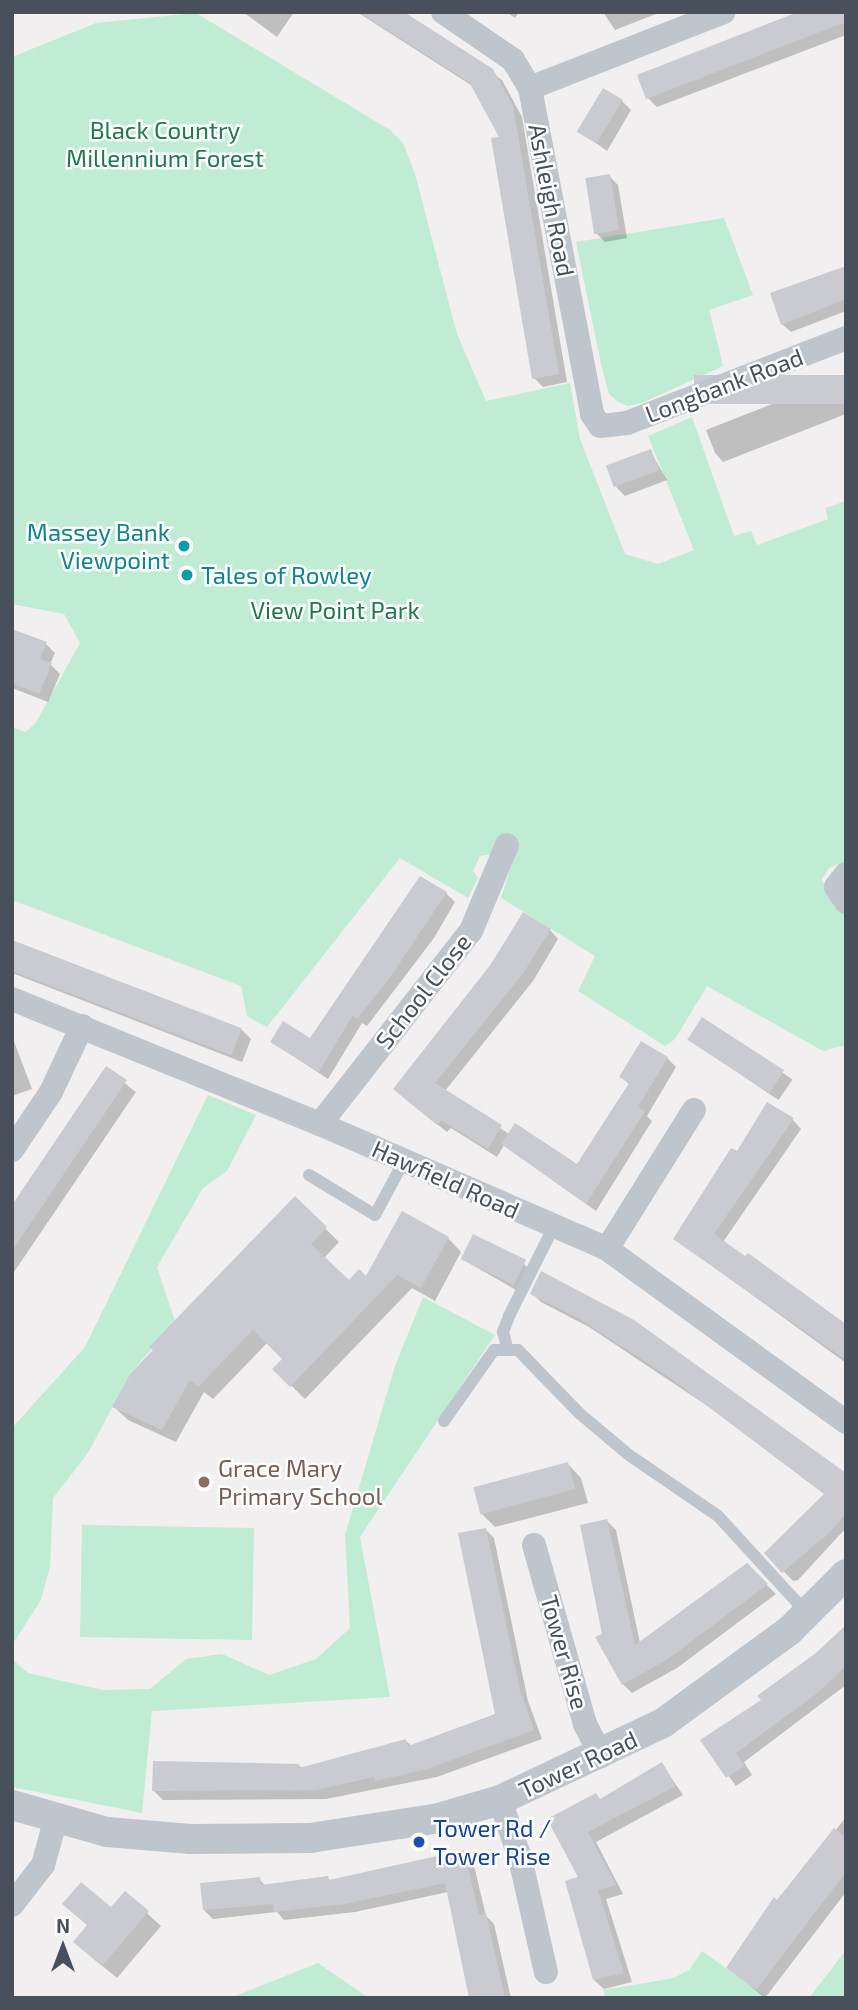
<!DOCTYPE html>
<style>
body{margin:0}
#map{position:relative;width:858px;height:2010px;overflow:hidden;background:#f1efef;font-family:"Exo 2",sans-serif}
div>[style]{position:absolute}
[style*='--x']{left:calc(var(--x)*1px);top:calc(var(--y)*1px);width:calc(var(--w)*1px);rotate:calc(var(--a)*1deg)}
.green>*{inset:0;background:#c0ecd3;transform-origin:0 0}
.shadow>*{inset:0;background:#0003;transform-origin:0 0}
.building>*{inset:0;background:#c9cbd1;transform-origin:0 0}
.service>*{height:12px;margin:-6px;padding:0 6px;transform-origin:6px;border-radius:6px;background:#bec5cd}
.minor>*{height:24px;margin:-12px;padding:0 12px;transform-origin:12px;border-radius:12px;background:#bec5cd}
.tertiary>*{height:30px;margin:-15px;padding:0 15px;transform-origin:15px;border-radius:15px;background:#bec5cd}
.dots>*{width:19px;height:19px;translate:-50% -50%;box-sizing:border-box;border:4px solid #fff;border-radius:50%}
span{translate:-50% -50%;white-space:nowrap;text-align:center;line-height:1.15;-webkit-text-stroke:5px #fff;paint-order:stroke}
.park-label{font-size:24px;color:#1d784e}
.street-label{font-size:24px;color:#48515b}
.culture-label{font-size:24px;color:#0d838f}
.right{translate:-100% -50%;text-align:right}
.left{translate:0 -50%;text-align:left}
.education-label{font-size:24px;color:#785e54}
.transit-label{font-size:24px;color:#164399}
.frame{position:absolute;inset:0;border:14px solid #48515b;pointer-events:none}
.north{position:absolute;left:28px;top:1912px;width:70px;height:70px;-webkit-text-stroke:5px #fff;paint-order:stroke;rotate:0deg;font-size:19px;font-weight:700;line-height:28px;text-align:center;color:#48515b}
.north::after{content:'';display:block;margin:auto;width:24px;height:32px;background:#48515b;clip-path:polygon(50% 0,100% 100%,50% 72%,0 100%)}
</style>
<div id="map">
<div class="green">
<i style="clip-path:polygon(196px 13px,390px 130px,403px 143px,415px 174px,457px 334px,486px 401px,570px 383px,580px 439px,625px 554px,658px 564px,694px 550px,648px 436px,692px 417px,734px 536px,751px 531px,757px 545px,828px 519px,825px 508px,846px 501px,846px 861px,829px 868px,822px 879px,834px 906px,846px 912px,846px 1045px,823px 1051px,707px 986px,675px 1039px,665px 1046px,578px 991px,595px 956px,501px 898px,516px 851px,480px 856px,473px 871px,478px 878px,468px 898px,400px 858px,267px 1027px,247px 1016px,241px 986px,12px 900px,12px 727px,26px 732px,36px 722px,80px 643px,64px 614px,12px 604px,12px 57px,96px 23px)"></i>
<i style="clip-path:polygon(724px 218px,753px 295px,709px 310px,723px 366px,642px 403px,628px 406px,618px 402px,609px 394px,601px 364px,576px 242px)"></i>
<i style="clip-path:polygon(208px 1095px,256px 1115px,227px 1171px,203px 1188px,157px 1267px,175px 1321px,130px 1374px,88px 1453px,53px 1498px,50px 1566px,41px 1600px,12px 1645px,12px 1428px,85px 1347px)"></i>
<i style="clip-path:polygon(423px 1297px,495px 1335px,360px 1537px,390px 1697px,152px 1711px,142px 1813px,12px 1787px,12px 1659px,28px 1673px,102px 1690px,150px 1689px,186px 1659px,222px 1654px,269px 1675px,316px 1659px,350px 1628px,345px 1535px,395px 1366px)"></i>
<i style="left:82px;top:1525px;width:172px;height:112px;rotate:1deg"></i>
<i style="clip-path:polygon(846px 1950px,846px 1998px,809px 1998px)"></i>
<i style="clip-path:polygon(702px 1951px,767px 1998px,606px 1998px,603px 1990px,674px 1978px,689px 1970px)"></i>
<i style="clip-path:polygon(318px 1963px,369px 1998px,230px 1998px)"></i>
</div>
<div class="shadow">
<i style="clip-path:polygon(243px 12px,294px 12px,277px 37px)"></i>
<i style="clip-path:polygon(357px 12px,403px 12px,502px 80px,522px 117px,567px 382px,543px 387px,534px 378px,502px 138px,474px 87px)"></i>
<i style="clip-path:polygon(506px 12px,519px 12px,515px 18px)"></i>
<i style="clip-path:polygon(603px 12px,661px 12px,615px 30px)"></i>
<i style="clip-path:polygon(846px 12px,846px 35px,657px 107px,648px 98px,640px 76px)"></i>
<i style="clip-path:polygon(622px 101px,631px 110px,607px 151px,579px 131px)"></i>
<i style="clip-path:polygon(609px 176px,618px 185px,627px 238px,605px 242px,596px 233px)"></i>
<i style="clip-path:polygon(846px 269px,846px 311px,791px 332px,782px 324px)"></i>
<i style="clip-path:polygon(846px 375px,846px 414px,723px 462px,715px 453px,706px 430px)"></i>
<i style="clip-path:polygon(650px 451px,667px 480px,625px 496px,616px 487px)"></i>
<i style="clip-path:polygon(12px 630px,46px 644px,55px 653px,50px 664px,60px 674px,48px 702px,12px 688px)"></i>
<i style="clip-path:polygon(446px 893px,455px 902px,434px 938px,367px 1026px,362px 1023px,328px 1079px,272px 1042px,311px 1040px)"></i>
<i style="clip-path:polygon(550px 930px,558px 939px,533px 981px,445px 1091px,509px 1134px,578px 1167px,630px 1085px,621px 1077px,667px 1058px,676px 1067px,647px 1116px,652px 1121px,596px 1211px,504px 1145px,497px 1157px,451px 1128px,447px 1132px,404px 1098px)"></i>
<i style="clip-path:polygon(12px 941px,241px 1029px,251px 1039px,242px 1062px,12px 973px)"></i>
<i style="left:703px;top:1019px;width:108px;height:25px;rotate:34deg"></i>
<i style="clip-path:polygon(12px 1036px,32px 1089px,12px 1096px)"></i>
<i style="clip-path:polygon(106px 1069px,136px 1092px,12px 1275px,12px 1208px)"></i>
<i style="clip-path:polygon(793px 1120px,801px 1129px,723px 1242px,846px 1328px,846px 1363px,675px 1239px,737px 1154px)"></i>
<i style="clip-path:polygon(295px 1199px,339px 1242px,324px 1258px,350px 1282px,367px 1279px,448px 1238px,461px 1252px,435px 1301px,412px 1288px,305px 1399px,274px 1369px,284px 1359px,267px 1343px,213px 1399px,204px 1392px,176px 1442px,128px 1420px,114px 1407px)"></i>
<i style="clip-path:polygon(462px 1259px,524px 1264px,533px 1273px,523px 1294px)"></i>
<i style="clip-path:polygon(542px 1273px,846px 1476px,846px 1528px,798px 1580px,793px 1581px,766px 1553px,826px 1495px,718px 1413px,589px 1327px,541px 1302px,532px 1293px)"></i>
<i style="clip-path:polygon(568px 1464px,581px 1478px,588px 1503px,495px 1527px,482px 1514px)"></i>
<i style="clip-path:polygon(607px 1521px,616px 1530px,640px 1643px,747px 1566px,776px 1594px,677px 1668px,632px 1693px,623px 1684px,604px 1635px)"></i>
<i style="clip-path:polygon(485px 1529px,494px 1538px,528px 1701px,542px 1739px,437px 1777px,326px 1799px,163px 1800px,154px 1791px,299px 1765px,302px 1769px,406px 1741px,412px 1746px,497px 1715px)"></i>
<i style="clip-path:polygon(846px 1626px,846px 1685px,744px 1762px,752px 1775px,736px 1786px,703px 1741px,763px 1701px)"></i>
<i style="clip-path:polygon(662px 1764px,683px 1795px,596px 1842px,623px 1894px,606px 1899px,632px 1982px,604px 1989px,594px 1980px,581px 1878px,549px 1820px,596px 1795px,601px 1800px)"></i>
<i style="clip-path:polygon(846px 1817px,846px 1892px,765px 1998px,728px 1968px)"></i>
<i style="clip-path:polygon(464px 1852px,473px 1861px,486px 1916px,494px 1924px,511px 1998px,471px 1998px,448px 1892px,355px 1912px,284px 1920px,277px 1912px,213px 1919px,204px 1910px,259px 1879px,266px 1886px,328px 1878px,331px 1881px)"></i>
<i style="clip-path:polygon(125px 1893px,161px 1926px,117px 1978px,89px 1955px,89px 1926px,65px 1904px,111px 1909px)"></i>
</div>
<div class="building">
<i style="clip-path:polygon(359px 12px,404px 12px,493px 69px,513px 106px,559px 374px,532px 379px,491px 138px,499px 137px,469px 82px)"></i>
<i style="clip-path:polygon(798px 12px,846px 12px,846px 22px,646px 99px,637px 75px)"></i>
<i style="left:603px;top:88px;width:23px;height:51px;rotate:31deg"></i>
<i style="left:610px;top:174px;width:57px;height:25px;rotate:81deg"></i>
<i style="clip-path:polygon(846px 266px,846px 299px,781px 325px,770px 293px)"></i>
<i style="left:846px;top:375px;width:29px;height:152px;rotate:90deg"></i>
<i style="left:651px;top:449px;width:23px;height:48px;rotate:70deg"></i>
<i style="clip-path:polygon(12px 629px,47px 642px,40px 659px,52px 663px,39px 694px,12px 683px)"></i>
<i style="clip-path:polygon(420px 876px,447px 892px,391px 976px,357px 1019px,353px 1015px,319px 1072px,270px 1042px,283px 1021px,310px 1038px)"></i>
<i style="clip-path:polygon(523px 912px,551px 929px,524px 972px,435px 1083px,502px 1125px,488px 1149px,441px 1120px,437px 1125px,393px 1089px,491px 964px)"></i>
<i style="left:12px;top:940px;width:246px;height:29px;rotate:21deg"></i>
<i style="left:702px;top:1017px;width:98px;height:27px;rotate:33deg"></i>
<i style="clip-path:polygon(641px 1041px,668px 1057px,638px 1107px,645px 1111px,586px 1204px,501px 1144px,515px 1123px,577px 1164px,629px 1083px,619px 1077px)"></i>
<i style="clip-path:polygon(106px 1066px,127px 1080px,12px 1251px,12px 1205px)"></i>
<i style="clip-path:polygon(767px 1102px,794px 1118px,714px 1234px,745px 1256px,748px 1253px,846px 1324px,846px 1360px,673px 1239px,731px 1148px,737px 1151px)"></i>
<i style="clip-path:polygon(295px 1196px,327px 1227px,311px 1244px,349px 1280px,359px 1269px,366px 1276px,402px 1211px,449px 1237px,421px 1288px,397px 1275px,290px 1387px,272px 1369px,282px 1359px,253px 1330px,198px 1387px,190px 1380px,162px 1430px,112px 1407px,130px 1374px,153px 1350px,149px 1347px)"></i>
<i style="left:473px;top:1234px;width:59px;height:28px;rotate:26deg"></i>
<i style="clip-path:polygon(541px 1271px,634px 1320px,846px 1473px,846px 1513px,830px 1532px,782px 1573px,764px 1553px,824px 1494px,669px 1377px,578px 1318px,530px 1294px)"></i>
<i style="left:568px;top:1462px;width:28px;height:98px;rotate:75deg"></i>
<i style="clip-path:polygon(607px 1519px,635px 1645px,747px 1563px,768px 1584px,668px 1659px,622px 1685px,595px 1637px,602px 1634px,580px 1525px)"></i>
<i style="clip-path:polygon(486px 1528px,520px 1690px,534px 1730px,427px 1769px,375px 1781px,374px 1777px,316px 1790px,152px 1791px,153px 1761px,299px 1764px,299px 1768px,406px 1739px,408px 1746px,495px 1714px,458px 1533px)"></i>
<i style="clip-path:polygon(846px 1625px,846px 1666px,819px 1692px,736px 1753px,744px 1766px,726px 1778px,700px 1740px,761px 1700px,757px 1696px,816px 1653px)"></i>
<i style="clip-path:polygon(662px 1762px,676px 1786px,588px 1832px,616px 1885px,598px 1890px,624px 1973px,593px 1980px,565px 1881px,578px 1877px,547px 1819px,596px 1793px,600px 1799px)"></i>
<i style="clip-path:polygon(834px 1828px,846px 1838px,846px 1872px,756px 1990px,726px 1968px,774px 1897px,777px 1900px)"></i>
<i style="clip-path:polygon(464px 1850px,479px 1915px,486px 1913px,505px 1998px,469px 1998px,445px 1883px,345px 1904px,274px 1912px,273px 1904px,203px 1910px,200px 1883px,260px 1877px,261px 1885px,328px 1876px,329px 1880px)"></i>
<i style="clip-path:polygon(81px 1882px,111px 1907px,125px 1891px,149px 1911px,102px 1966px,73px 1942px,87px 1925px,62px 1904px)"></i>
</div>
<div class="service">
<i style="--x:309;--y:1175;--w:77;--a:31.2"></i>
<i style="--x:375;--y:1215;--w:61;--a:-61.8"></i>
<i style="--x:507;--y:1347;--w:16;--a:-105"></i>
<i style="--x:503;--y:1332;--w:17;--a:-69"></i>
<i style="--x:509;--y:1316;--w:101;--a:-63.4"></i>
<i style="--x:444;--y:1421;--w:87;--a:-54.8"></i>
<i style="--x:494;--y:1350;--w:24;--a:0"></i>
<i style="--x:518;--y:1350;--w:88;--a:45.9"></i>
<i style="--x:579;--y:1413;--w:65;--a:40"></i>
<i style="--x:629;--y:1455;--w:108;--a:34.4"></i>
<i style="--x:718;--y:1516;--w:132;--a:47.5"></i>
</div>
<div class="minor">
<i style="--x:443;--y:12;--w:85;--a:34.4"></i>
<i style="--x:513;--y:60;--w:33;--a:59"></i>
<i style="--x:530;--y:88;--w:332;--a:79.2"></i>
<i style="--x:592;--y:414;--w:14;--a:56"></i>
<i style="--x:600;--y:426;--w:27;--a:-6"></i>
<i style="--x:627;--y:423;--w:235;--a:-21.2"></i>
<i style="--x:530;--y:88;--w:208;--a:-21.4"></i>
<i style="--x:846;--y:874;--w:16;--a:128"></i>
<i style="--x:836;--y:887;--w:18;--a:56"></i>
<i style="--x:12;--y:999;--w:332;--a:22.1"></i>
<i style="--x:320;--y:1124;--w:313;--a:23.5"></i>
<i style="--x:607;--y:1249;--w:295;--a:35.9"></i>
<i style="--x:320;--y:1124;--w:245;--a:-52"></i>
<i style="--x:471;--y:931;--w:93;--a:-67.3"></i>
<i style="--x:12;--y:1150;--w:70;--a:-56.1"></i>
<i style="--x:51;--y:1092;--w:73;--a:-64.8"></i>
<i style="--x:607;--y:1249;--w:164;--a:-58"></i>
<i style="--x:534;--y:1545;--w:186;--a:74.1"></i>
<i style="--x:585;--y:1724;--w:36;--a:63"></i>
<i style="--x:500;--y:1800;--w:61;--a:71"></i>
<i style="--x:520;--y:1858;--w:117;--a:77.2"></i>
<i style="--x:12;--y:1905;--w:51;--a:-52.2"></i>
<i style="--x:43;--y:1865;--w:49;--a:-74.5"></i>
</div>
<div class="tertiary">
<i style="--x:12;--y:1805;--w:99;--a:15.9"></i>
<i style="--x:107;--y:1832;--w:84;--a:4.8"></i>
<i style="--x:191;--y:1839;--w:119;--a:-0.5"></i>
<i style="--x:310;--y:1838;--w:131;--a:-8.8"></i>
<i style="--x:439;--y:1818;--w:64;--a:-16.4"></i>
<i style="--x:500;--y:1800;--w:180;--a:-25.3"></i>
<i style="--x:663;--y:1723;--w:157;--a:-36.2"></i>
<i style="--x:790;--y:1630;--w:79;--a:-45"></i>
</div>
<div class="dots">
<i style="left:184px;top:546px;background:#0f9aa8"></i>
<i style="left:187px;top:575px;background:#0f9aa8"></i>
<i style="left:204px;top:1482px;background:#8d6e63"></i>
<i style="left:419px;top:1842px;background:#1a4fb4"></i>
</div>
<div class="park-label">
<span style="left:165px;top:144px">Black Country<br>Millennium Forest</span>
<span style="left:335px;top:610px">View Point Park</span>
</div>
<div class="street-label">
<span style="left:552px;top:200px;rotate:79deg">Ashleigh Road</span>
<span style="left:724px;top:385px;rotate:-21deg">Longbank Road</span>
<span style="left:423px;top:991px;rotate:-52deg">School Close</span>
<span style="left:446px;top:1179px;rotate:24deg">Hawfield Road</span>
<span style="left:565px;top:1652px;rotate:74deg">Tower Rise</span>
<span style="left:578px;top:1764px;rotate:-25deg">Tower Road</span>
</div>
<div class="culture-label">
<span class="right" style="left:170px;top:546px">Massey Bank<br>Viewpoint</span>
<span class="left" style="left:201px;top:575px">Tales of Rowley</span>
</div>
<div class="education-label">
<span class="left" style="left:218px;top:1482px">Grace Mary<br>Primary School</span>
</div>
<div class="transit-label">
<span class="left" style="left:433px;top:1842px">Tower Rd /<br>Tower Rise</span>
</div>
<div class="frame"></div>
<div class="north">N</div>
</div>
